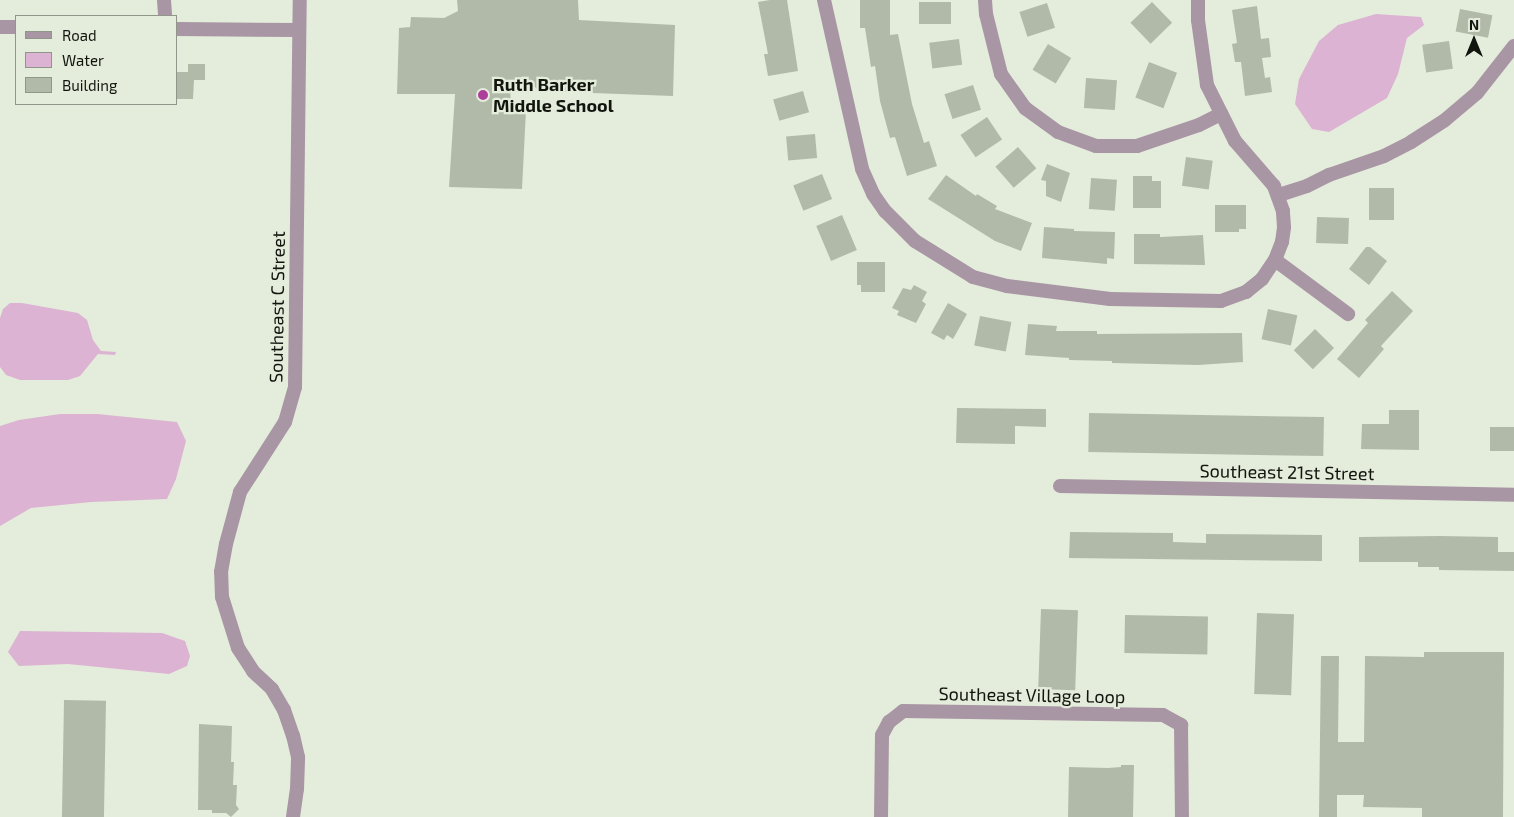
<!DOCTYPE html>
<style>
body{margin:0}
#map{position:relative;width:1514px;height:817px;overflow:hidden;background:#e4ecdb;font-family:"Exo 2",sans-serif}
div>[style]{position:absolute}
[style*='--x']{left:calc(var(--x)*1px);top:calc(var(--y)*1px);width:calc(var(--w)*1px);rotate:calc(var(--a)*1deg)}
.water>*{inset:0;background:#dcb3d2}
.building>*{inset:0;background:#b1baa9;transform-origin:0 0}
.minor>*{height:14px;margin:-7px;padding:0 7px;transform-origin:7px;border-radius:7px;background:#a896a4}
.tertiary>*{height:14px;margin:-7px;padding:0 7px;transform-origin:7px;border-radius:7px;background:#a896a4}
.dots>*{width:14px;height:14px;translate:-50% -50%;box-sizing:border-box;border:2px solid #e4ecdb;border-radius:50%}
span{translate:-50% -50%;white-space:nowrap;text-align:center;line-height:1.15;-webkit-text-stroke:4.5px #e4ecdb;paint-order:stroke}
.poi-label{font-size:18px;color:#12150e;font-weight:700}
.left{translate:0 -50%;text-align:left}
.street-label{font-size:18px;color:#12150e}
.legend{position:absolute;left:15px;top:15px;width:162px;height:90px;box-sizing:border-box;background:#e4ecdb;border:1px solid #909689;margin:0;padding:6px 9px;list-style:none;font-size:15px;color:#12150e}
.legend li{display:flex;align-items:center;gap:10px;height:25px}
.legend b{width:25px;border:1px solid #909689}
.north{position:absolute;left:1449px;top:15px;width:50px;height:50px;-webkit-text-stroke:4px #e4ecdb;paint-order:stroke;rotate:0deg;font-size:14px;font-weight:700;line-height:20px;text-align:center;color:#12150e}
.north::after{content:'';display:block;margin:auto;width:18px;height:22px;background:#12150e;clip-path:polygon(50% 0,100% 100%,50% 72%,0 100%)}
</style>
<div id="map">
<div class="water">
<i style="clip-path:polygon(1376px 14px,1421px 17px,1424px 25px,1407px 38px,1398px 74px,1387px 98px,1329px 132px,1312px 129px,1295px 104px,1299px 79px,1319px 41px,1338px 25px)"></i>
<i style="clip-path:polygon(10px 303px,22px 303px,78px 313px,87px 320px,93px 340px,101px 351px,116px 352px,115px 355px,98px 354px,80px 376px,68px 380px,20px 380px,6px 375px,0 367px,0 318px,3px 309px)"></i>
<i style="clip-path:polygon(60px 414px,97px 414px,177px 422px,186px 441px,176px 479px,167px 499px,91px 502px,31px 508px,0 526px,0 426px,19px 420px)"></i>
<i style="clip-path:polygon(20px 631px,162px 633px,185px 641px,190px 656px,187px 666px,169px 674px,68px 664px,19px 666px,8px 652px)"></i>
</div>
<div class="building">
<i style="clip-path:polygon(457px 0,578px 0,579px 20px,675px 25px,673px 96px,539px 91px,525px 77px,510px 85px,511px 109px,526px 110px,522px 189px,449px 187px,455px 94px,397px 94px,399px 28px,410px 27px,411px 17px,444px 18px,458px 11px)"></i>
<i style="clip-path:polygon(770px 0,787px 0,798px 71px,768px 76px,764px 54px,768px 54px,758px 2px)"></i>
<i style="clip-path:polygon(860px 0,890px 0,890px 35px,898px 34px,912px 104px,924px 143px,929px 141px,937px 166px,907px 176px,895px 137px,890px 138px,880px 101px,875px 66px,871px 67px,865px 28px,860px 28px)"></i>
<i style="left:919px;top:2px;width:32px;height:22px"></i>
<i style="left:1152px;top:2px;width:29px;height:30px;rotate:46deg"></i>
<i style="left:1047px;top:3px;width:26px;height:29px;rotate:72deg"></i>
<i style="clip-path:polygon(1257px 6px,1261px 39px,1269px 38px,1271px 57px,1262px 58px,1265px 78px,1270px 77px,1272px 92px,1245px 96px,1241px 62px,1235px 62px,1232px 44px,1237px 43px,1232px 10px)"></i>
<i style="left:1460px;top:9px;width:33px;height:23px;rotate:11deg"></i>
<i style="left:959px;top:39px;width:26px;height:30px;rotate:83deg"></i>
<i style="left:1449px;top:41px;width:28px;height:27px;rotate:82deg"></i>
<i style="left:1048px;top:44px;width:27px;height:30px;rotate:31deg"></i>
<i style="left:1149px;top:62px;width:30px;height:38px;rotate:21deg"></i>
<i style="clip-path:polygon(188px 64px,205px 64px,205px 80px,194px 80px,193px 99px,176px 99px,176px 72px,188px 72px)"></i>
<i style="left:1086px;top:78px;width:31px;height:30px;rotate:4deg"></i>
<i style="left:973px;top:85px;width:26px;height:30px;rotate:72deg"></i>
<i style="left:803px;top:91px;width:22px;height:31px;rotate:74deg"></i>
<i style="left:987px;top:117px;width:27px;height:32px;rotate:56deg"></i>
<i style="left:815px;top:134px;width:24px;height:29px;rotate:85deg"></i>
<i style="left:1018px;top:147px;width:28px;height:30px;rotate:49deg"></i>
<i style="left:1186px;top:157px;width:27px;height:29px;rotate:8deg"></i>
<i style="clip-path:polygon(1047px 164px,1070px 173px,1061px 202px,1046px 196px,1046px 181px,1041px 180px)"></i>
<i style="left:822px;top:174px;width:27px;height:31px;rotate:68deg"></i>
<i style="clip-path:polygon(946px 175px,976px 196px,977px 194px,997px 206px,995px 209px,1032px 223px,1021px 251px,995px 241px,928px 199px)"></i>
<i style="clip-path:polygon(1133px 176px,1152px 176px,1152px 181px,1161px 181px,1161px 208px,1133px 208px)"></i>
<i style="left:1091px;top:178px;width:26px;height:31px;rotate:4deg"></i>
<i style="left:1369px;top:188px;width:25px;height:32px"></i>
<i style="clip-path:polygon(1215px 205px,1246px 205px,1246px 229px,1239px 229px,1239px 232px,1215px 232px)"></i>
<i style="left:842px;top:215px;width:38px;height:28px;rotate:67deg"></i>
<i style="left:1317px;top:217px;width:32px;height:26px;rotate:2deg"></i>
<i style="clip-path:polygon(1044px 227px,1074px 229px,1074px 231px,1115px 232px,1114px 259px,1107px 258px,1107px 264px,1042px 258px)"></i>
<i style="clip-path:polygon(1134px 234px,1160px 234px,1160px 237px,1203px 235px,1205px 265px,1134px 264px)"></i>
<i style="clip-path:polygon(1366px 247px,1370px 247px,1387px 261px,1369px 285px,1349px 269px)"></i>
<i style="clip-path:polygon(857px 262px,885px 262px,885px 292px,861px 292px,861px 285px,857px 285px)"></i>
<i style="clip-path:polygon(914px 285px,927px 292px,922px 301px,926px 304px,916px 323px,897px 315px,899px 311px,892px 308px,903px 288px,911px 290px)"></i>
<i style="clip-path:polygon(1392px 291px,1413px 311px,1381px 346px,1384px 349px,1359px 378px,1337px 359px,1368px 323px,1365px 320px)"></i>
<i style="clip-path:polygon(948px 303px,967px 314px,953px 339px,947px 335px,944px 340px,931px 333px)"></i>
<i style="left:1268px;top:309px;width:30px;height:31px;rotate:12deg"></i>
<i style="left:980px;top:316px;width:32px;height:30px;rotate:11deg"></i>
<i style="clip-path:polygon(1028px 324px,1057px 326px,1056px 331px,1097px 331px,1097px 334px,1242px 333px,1243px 362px,1198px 365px,1112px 363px,1112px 361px,1069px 360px,1069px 358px,1025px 355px)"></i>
<i style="left:1315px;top:329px;width:27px;height:30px;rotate:45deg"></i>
<i style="clip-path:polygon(957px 408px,1046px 409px,1046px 427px,1015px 426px,1015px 444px,956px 443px)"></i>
<i style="clip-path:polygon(1389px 410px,1419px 410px,1419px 450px,1361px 449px,1362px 424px,1389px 424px)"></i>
<i style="left:1089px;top:413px;width:235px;height:39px;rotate:1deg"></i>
<i style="left:1490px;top:427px;width:24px;height:24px"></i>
<i style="clip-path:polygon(1070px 532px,1173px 533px,1173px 542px,1206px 543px,1206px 534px,1322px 535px,1322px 561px,1069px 558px)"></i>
<i style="clip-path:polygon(1439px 536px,1498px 537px,1498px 552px,1514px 552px,1514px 571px,1439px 570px,1439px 567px,1418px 567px,1418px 562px,1359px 562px,1359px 537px)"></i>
<i style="left:1041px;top:609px;width:37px;height:80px;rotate:2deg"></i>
<i style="left:1257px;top:613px;width:37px;height:81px;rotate:2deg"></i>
<i style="left:1125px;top:615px;width:83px;height:38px;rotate:1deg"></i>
<i style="clip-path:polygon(1424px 652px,1504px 652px,1503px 817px,1422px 817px,1422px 808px,1363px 807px,1364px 795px,1337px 795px,1337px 817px,1319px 817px,1321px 656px,1339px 656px,1338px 742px,1364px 742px,1365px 656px,1424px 657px)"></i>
<i style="left:64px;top:700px;width:42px;height:117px;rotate:1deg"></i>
<i style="clip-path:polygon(199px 724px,232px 726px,231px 762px,234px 762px,233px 785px,237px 785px,236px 805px,239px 809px,231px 817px,226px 813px,212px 813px,212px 810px,198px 810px)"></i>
<i style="clip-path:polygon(1121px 765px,1134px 765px,1133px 817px,1068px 817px,1069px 767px,1108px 768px,1121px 767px)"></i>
</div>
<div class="minor">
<i style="--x:164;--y:0;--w:16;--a:86"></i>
<i style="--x:824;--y:0;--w:173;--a:77.3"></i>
<i style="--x:862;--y:169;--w:27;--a:66"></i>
<i style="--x:873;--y:194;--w:21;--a:55"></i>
<i style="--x:885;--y:211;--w:42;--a:45"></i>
<i style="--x:915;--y:241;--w:68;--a:31.8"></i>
<i style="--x:973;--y:277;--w:35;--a:15"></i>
<i style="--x:1007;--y:286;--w:104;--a:7.2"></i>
<i style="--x:1110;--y:299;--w:111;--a:1"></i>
<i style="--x:1221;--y:301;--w:27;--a:-20"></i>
<i style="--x:1246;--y:292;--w:21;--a:-39"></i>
<i style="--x:1262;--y:279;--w:23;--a:-56"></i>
<i style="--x:1275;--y:260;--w:19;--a:-69"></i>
<i style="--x:1282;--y:242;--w:15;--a:-82"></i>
<i style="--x:1284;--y:227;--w:16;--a:-94"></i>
<i style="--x:1283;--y:211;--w:27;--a:-110"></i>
<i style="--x:1274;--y:186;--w:60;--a:-130.9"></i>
<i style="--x:1235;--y:141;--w:63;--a:-116.6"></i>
<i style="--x:1207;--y:85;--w:66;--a:-97.9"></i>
<i style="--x:1198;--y:20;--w:20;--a:-90"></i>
<i style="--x:985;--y:0;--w:14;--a:86"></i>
<i style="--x:986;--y:14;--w:62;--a:76"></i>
<i style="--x:1001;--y:74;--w:42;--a:54.8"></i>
<i style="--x:1025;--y:108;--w:41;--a:36"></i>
<i style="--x:1058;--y:132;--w:40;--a:20.2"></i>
<i style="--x:1096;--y:146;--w:41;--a:0"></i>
<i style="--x:1137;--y:146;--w:65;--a:-18.7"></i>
<i style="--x:1199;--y:125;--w:25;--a:-27"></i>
<i style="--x:0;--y:27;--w:16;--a:0"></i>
<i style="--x:176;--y:29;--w:123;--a:0.5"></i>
<i style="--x:1279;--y:195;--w:29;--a:-18"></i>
<i style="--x:1307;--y:186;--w:25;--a:-27"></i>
<i style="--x:1329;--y:175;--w:58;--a:-19.1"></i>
<i style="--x:1384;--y:156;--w:30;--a:-27"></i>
<i style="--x:1411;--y:142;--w:40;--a:-32.9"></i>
<i style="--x:1445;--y:120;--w:42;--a:-40.2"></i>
<i style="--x:1477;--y:93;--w:60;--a:-51.8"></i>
<i style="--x:1275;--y:260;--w:91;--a:36.5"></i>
<i style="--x:1060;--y:486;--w:454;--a:1.1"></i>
<i style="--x:881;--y:817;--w:82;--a:-89.3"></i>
<i style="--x:882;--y:735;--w:15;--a:-62"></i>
<i style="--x:889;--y:722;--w:18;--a:-38"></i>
<i style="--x:903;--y:711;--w:260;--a:0.9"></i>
<i style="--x:1163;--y:715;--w:21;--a:29"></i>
<i style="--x:1181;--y:725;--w:92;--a:89.4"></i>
</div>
<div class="tertiary">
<i style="--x:293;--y:817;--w:28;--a:-82"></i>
<i style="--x:297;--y:789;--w:32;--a:-88"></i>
<i style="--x:298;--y:757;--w:22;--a:-103"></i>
<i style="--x:293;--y:736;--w:28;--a:-109"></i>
<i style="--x:284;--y:710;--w:24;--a:-120"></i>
<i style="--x:272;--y:689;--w:26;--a:-137"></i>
<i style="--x:253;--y:671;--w:27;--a:-123"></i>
<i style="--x:238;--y:648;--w:53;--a:-107.4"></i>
<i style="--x:222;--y:597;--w:25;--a:-92"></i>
<i style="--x:221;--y:572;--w:28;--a:-80"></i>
<i style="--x:226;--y:544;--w:54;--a:-74.9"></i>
<i style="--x:240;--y:492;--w:83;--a:-57.3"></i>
<i style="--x:285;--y:422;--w:36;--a:-74"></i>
<i style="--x:295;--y:387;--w:387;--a:-89.3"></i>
</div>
<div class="dots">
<i style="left:483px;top:95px;background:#ad3e9c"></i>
</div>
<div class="poi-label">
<span class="left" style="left:493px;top:95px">Ruth Barker<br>Middle School</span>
</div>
<div class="street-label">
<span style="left:277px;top:307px;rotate:-89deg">Southeast C Street</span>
<span style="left:1287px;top:472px;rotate:1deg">Southeast 21st Street</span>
<span style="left:1032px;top:695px;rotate:1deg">Southeast Village Loop</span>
</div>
<ul class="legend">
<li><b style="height:6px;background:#a896a4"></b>Road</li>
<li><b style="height:14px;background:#dcb3d2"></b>Water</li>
<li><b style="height:14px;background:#b1baa9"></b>Building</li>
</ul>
<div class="north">N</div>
</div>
